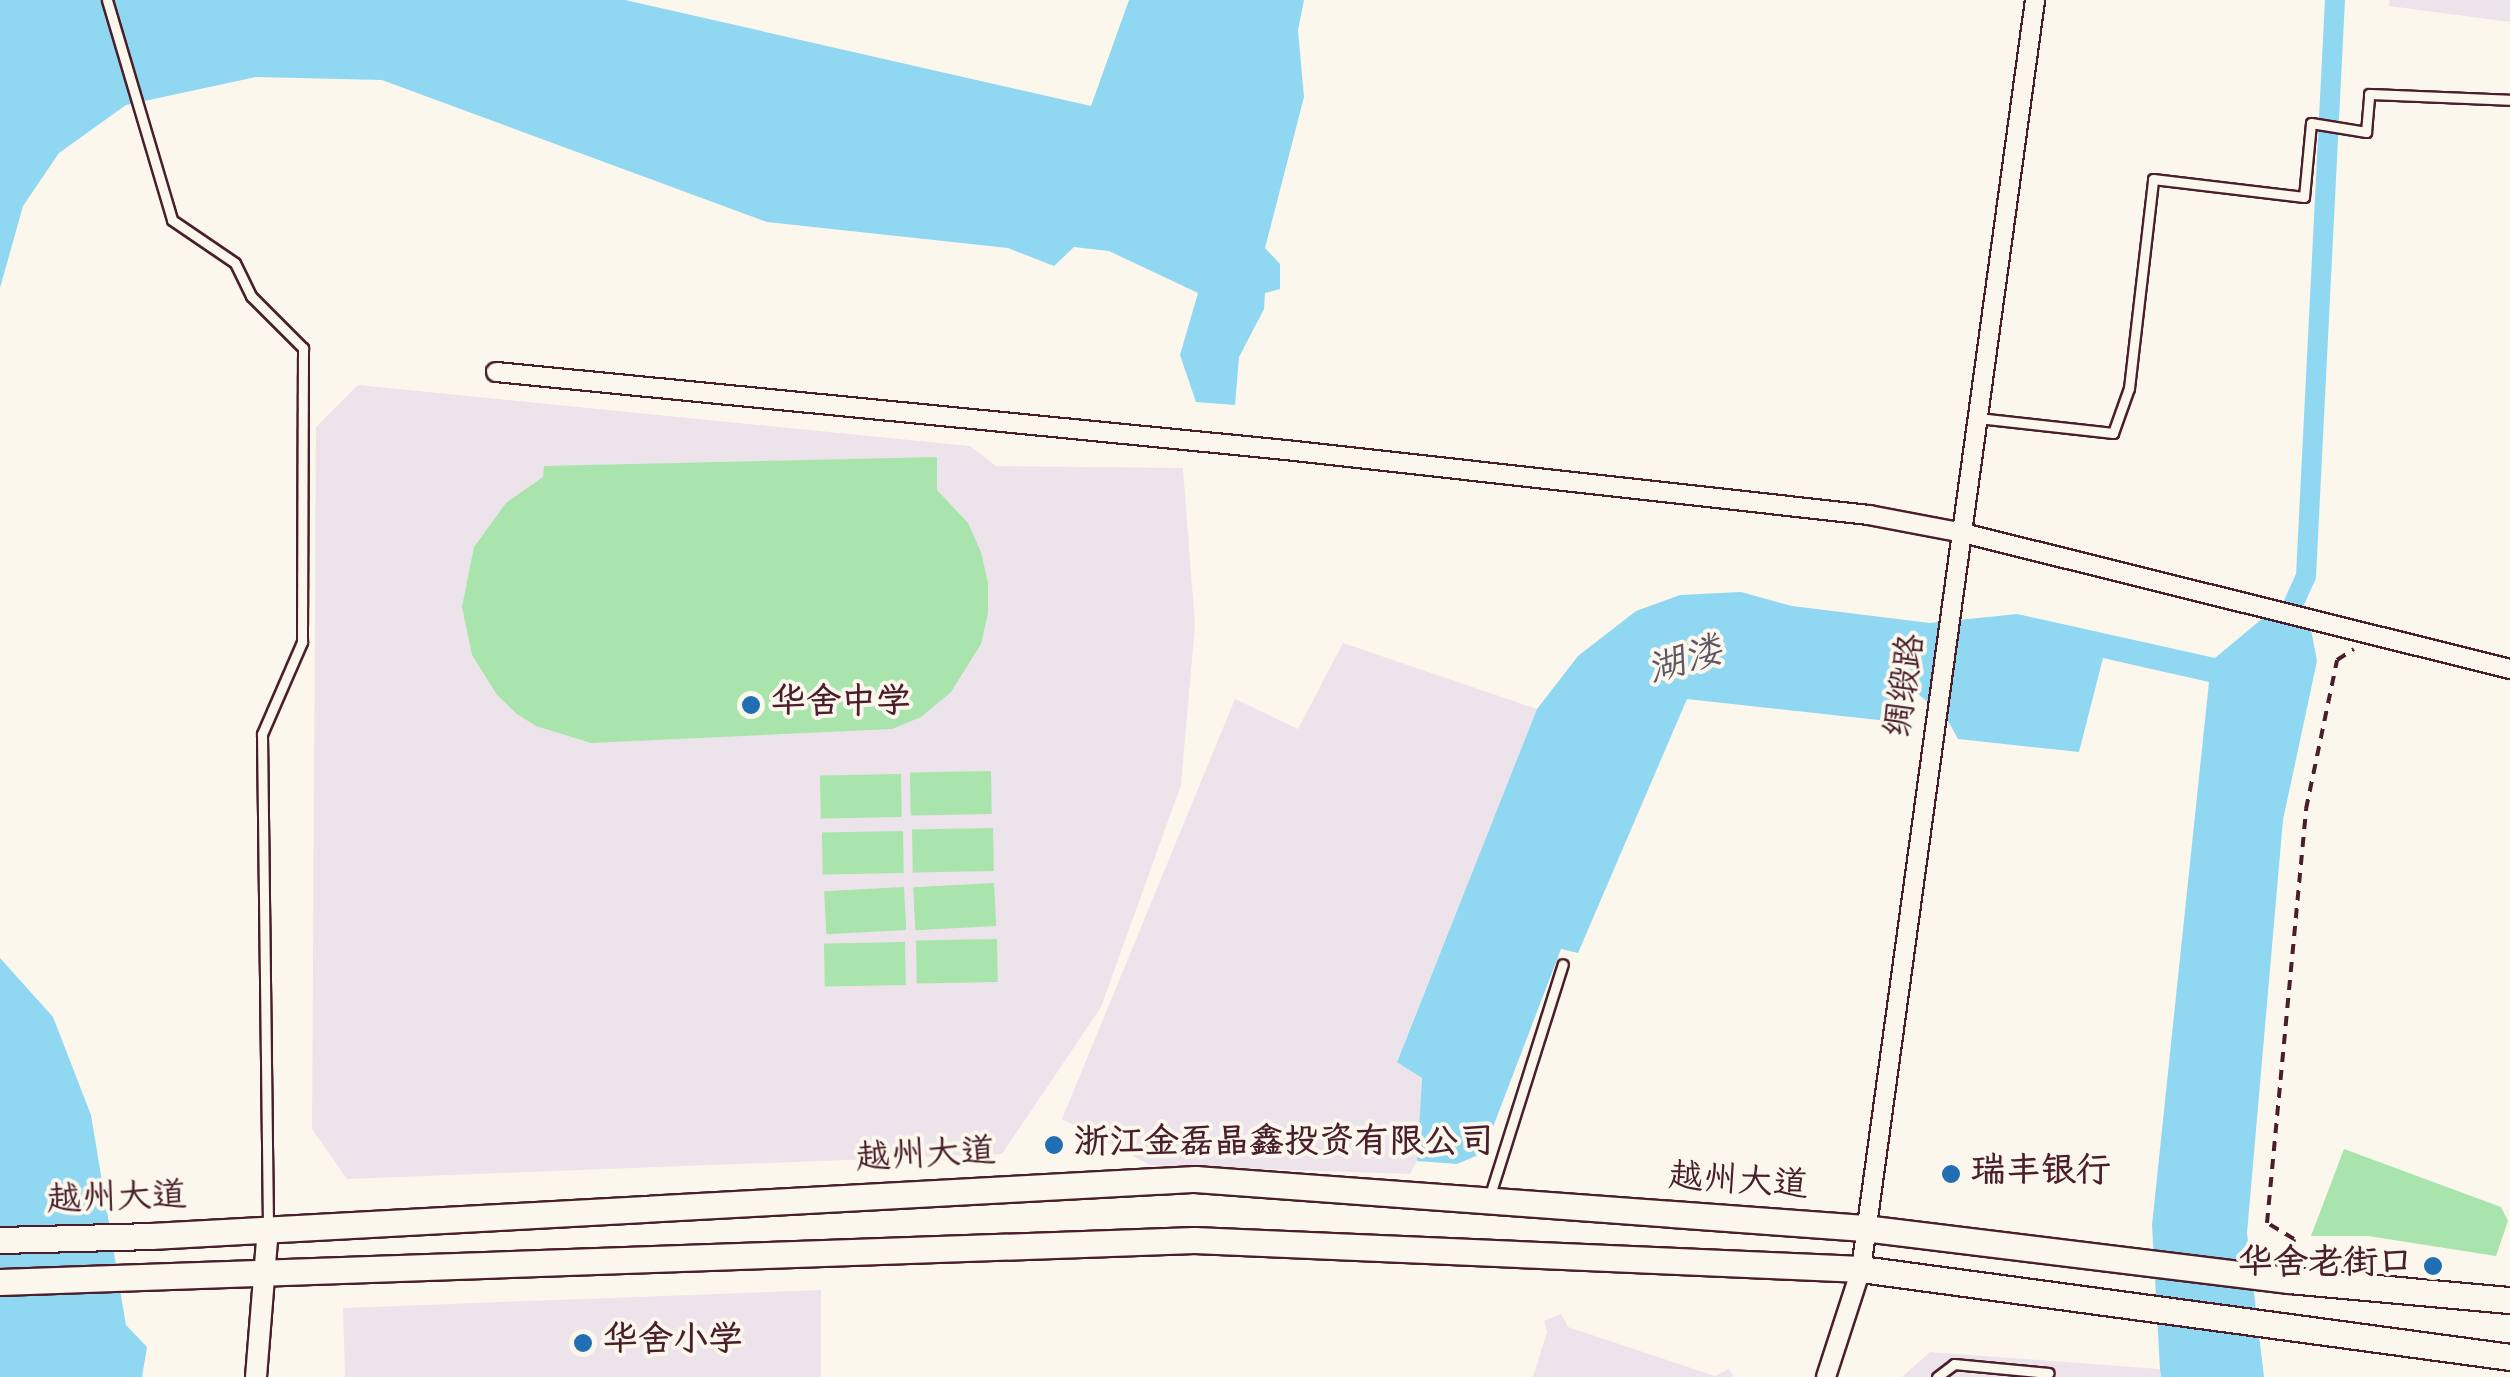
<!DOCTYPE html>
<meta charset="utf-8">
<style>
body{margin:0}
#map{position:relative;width:2510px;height:1377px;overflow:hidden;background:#fbf7ec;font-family:Dekko,"LXGW WenKai TC",sans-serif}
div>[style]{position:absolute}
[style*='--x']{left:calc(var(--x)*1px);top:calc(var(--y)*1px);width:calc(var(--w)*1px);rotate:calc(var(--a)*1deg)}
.built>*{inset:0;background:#ede4eb}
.green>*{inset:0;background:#a8e4ab;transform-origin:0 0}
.water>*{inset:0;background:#90d7f2}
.canal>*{height:20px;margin:-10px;padding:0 10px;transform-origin:10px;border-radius:10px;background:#90d7f2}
.path>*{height:4px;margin-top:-2px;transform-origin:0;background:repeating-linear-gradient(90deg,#4a1f2b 0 10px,transparent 0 18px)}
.roads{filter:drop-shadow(2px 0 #4a1f2b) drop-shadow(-2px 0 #4a1f2b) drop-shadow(0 2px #4a1f2b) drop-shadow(0 -2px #4a1f2b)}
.service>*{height:9px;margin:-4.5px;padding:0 4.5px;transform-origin:4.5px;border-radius:4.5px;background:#fbf7ec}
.minor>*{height:18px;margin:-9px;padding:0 9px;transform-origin:9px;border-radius:9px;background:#fbf7ec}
.tertiary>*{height:20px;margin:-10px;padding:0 10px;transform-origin:10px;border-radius:10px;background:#fbf7ec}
.secondary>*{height:25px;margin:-12.5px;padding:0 12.5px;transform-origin:12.5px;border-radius:12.5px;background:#fbf7ec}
.dots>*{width:28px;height:28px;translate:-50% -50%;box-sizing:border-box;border:5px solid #fbf7ec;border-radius:50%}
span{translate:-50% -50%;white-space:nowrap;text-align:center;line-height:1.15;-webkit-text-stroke:8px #fbf7ec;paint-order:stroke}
.street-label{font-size:35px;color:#4a1f2b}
.poi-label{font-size:35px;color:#4a1f2b;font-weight:700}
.left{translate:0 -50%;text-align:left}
.right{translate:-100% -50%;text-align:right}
.water-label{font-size:38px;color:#5f5667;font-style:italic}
</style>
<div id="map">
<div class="built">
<i style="clip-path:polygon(2390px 0,2510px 0,2510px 22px,2389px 6px)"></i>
<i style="clip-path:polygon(358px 385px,970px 446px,996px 466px,1183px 468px,1195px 625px,1181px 785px,1101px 1007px,1002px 1154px,347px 1179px,312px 1129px,316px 427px)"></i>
<i style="clip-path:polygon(1343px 643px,1537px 709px,1397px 1061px,1422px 1078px,1417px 1161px,1410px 1174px,1150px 1165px,1062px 1119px,1235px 699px,1298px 729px)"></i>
<i style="clip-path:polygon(821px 1290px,821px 1377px,345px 1377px,343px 1308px)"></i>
<i style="clip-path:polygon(1561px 1314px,1568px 1327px,1715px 1376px,1729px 1369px,1734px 1377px,1533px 1377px,1547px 1332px,1544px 1321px)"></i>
<i style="clip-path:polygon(1930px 1352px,2160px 1369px,2161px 1377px,1902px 1377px)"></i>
</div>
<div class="green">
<i style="clip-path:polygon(937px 457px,937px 490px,968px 523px,981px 552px,988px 583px,988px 613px,981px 644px,951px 692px,921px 717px,892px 729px,591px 743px,536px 726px,517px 714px,497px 695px,472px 655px,462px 607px,474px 547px,506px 503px,543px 477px,544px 466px)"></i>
<i style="left:991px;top:771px;width:43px;height:81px;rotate:89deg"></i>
<i style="left:901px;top:774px;width:43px;height:81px;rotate:89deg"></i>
<i style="left:993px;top:828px;width:43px;height:81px;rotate:89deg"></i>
<i style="left:903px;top:831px;width:42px;height:81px;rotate:89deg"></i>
<i style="left:994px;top:883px;width:43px;height:81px;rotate:87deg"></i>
<i style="left:904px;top:887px;width:43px;height:80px;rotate:87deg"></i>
<i style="left:997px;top:939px;width:43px;height:81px;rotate:89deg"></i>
<i style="left:905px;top:942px;width:43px;height:81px;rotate:89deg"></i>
<i style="clip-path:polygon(2344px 1149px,2501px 1207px,2508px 1221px,2496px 1256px,2368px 1236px,2311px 1236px)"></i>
</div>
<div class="water">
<i style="clip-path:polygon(0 0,625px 0,1091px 106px,1129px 0,1304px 0,1298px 30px,1304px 97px,1265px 248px,1280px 264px,1280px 289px,1265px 293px,1264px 309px,1239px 357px,1235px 405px,1196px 402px,1180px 355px,1198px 293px,1109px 251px,1074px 247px,1054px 266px,1008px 248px,767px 222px,382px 80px,256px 77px,126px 105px,59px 153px,23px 206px,0 288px)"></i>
<i style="clip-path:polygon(1741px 592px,1792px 606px,1930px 623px,2017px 614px,2215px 658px,2269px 613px,2310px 624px,2317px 661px,2283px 820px,2247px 1233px,2264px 1377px,2161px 1377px,2160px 1369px,2152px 1225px,2209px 682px,2103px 658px,2079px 752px,1958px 739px,1947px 719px,1916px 692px,1888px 721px,1687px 699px,1578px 953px,1561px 949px,1488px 1140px,1476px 1156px,1457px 1164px,1417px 1161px,1422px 1078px,1397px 1062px,1537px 709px,1578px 656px,1636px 611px,1680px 595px)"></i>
<i style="clip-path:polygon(0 958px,53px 1017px,91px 1115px,126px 1325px,147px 1347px,142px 1377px,0 1377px)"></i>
</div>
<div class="canal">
<i style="--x:2283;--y:627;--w:56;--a:-65.7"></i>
<i style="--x:2306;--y:576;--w:577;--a:-87.12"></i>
</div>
<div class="path">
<i style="--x:2291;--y:1260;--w:21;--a:-82"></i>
<i style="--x:2294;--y:1239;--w:31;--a:-149"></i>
<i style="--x:2267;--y:1223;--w:416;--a:-84.6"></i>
<i style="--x:2306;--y:809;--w:152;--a:-78.2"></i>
<i style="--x:2337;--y:660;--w:20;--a:-33"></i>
</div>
<div class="roads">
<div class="service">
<i style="--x:107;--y:0;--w:229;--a:73.5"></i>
<i style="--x:172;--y:220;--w:76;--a:34.3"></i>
<i style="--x:235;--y:263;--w:37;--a:64"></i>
<i style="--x:251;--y:296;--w:74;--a:45"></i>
<i style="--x:303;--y:348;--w:294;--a:90.2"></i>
<i style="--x:302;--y:642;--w:100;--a:113.5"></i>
<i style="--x:262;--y:734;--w:492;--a:89.3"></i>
<i style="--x:1978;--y:418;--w:136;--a:6.3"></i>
<i style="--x:2113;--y:433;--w:48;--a:-70.4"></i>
<i style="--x:2129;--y:388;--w:210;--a:-83.4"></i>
<i style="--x:2153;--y:179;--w:152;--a:6.8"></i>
<i style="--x:2304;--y:197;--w:74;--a:-84.6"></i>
<i style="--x:2311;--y:123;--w:56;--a:9.3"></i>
<i style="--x:2366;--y:132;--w:38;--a:-85"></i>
<i style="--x:2369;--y:94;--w:141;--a:2.4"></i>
<i style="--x:1489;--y:1198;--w:245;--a:-72.5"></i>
<i style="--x:1937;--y:1377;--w:21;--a:-37"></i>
<i style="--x:1954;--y:1364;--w:95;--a:5.4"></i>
</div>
<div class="minor">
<i style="--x:496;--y:372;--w:794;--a:5.64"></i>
<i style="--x:1286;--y:450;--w:587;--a:6.36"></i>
<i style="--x:1869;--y:515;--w:96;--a:10.8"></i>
<i style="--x:1963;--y:533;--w:564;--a:13.96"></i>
<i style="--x:1826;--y:1377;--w:114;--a:-72"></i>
<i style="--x:1861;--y:1269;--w:1281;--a:-82.19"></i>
</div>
<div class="tertiary">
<i style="--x:256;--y:1377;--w:148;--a:-85.4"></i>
</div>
<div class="secondary">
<i style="--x:0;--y:1240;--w:151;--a:-1.5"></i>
<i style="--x:151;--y:1236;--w:1046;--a:-3.13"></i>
<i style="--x:1195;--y:1179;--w:671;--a:4.19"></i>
<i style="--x:1864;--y:1228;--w:428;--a:7"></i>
<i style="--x:2289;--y:1280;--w:222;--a:5.2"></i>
<i style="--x:0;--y:1282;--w:1195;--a:-2.01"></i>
<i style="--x:1194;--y:1240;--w:668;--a:2.49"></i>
<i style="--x:1861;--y:1269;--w:655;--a:7.72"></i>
</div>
</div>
<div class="dots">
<i style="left:751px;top:705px;background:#1f6fb2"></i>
<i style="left:1054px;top:1145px;background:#1f6fb2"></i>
<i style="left:1951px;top:1174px;background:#1f6fb2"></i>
<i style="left:2433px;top:1266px;background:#1f6fb2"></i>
<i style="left:583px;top:1343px;background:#1f6fb2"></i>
</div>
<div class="street-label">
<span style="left:1908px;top:686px;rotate:-82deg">绸缎路</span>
<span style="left:926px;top:1158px;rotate:-3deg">越州大道</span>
<span style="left:1738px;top:1184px;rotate:4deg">越州大道</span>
<span style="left:117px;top:1201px;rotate:-2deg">越州大道</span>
</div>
<div class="poi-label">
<span class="left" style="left:771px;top:705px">华舍中学</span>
<span class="left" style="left:1074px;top:1145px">浙江金磊晶鑫投资有限公司</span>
<span class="left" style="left:1971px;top:1174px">瑞丰银行</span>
<span class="right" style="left:2413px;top:1266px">华舍老街口</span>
<span class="left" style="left:603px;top:1343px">华舍小学</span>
</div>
<div class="water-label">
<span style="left:1686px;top:664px;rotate:-17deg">湖溇</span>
</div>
</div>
